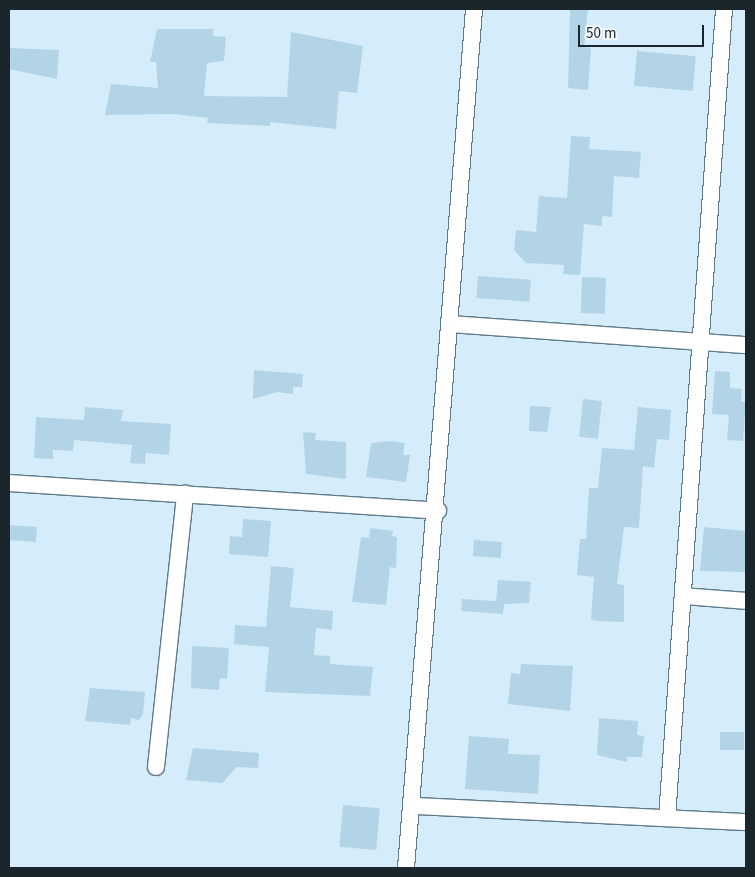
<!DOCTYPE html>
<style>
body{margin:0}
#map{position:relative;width:755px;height:877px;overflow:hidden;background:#d5edfb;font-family:"Source Sans 3",sans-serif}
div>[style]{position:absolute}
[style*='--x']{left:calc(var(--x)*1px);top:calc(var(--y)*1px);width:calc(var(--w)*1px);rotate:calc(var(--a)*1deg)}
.building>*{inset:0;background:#b3d4e7;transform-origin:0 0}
.roads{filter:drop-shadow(1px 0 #5f7a89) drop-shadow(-1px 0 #5f7a89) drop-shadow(0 1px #5f7a89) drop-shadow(0 -1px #5f7a89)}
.street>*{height:16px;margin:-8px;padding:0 8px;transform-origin:8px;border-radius:8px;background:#fff}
span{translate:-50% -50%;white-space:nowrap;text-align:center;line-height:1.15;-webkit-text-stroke:4px #f1f7fb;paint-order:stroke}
.frame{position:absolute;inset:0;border:10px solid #1a252c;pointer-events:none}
.scale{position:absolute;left:578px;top:25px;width:126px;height:22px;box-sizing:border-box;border:2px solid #1a252c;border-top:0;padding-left:6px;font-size:15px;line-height:18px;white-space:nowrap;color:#1a252c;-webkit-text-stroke:4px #f1f7fb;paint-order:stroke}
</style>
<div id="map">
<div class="building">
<i style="clip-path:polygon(570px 9px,588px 9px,584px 47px,591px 48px,588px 90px,568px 88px)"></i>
<i style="clip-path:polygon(157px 29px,213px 29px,213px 36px,226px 37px,224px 61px,207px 63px,204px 96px,287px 97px,291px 32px,363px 46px,357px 93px,339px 91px,336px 129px,270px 122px,270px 126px,207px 123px,208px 118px,174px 114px,105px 115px,111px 84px,158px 88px,156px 62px,150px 62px)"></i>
<i style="clip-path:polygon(9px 48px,59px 50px,57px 79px,9px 69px)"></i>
<i style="left:637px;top:51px;width:59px;height:35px;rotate:5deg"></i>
<i style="clip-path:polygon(571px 136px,590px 137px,589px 149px,641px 152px,639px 178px,614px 176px,612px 217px,602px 216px,602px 226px,584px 224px,580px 275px,563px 274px,564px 265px,526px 263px,514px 250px,516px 230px,536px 232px,539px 196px,567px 198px)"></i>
<i style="left:478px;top:276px;width:53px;height:22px;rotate:4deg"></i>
<i style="left:582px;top:277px;width:24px;height:36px;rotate:2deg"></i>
<i style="clip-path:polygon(254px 370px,303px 374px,302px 387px,293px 387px,293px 394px,277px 392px,253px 399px)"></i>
<i style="clip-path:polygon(715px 371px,730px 372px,730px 388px,742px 389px,741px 402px,746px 402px,743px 441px,727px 440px,729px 415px,712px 414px)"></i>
<i style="left:583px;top:399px;width:19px;height:38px;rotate:6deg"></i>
<i style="clip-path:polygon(530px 406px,551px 407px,547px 432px,529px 431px)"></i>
<i style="clip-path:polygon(85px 407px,123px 410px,121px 421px,171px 424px,169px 455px,146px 453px,145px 464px,130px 463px,132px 445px,74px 440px,73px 451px,53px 450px,53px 459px,34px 458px,36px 417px,84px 420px)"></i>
<i style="clip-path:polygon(638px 407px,671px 410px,669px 440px,657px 439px,654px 468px,643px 466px,639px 528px,624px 527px,617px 584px,624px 585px,624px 622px,596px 621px,591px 619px,594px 577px,577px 575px,580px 539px,586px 539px,589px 488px,598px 488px,602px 448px,634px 450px)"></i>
<i style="clip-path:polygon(303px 432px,316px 433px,315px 440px,346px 442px,346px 479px,306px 474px)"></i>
<i style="clip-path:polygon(389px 441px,405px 443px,403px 455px,410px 455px,406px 482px,366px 477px,371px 443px)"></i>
<i style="clip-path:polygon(243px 519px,271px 521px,268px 557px,229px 554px,230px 536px,242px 537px)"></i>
<i style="left:9px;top:525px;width:28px;height:15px;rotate:4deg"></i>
<i style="clip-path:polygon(704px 527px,746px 531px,746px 572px,700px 571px)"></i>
<i style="clip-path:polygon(370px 528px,393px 531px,392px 536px,397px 537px,396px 568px,390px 567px,386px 605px,352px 602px,361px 537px,369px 538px)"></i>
<i style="left:474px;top:540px;width:28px;height:16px;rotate:4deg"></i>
<i style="clip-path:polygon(271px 566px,294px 568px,290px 607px,333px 611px,332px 630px,316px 628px,314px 655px,330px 656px,330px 664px,373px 667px,370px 696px,265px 692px,269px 647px,234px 644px,235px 625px,266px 627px)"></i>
<i style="clip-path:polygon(498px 580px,531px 582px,529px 603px,504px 604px,503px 614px,461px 611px,462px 599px,496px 601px)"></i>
<i style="clip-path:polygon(192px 646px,229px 648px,227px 679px,220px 678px,219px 690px,191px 688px)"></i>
<i style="clip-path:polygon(521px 664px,573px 666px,570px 711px,508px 704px,511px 673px,520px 674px)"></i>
<i style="clip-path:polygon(90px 688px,145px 692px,143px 714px,139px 720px,131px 718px,130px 725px,85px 721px)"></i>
<i style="clip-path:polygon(599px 718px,638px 721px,637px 735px,644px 736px,642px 757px,627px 757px,627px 762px,597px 755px)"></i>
<i style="left:720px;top:732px;width:24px;height:18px"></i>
<i style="clip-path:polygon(469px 736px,509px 739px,508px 754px,540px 755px,538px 794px,465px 789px)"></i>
<i style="clip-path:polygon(193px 748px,259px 753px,258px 768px,237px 767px,222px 783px,186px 780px)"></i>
<i style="left:343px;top:805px;width:37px;height:42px;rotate:5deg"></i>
</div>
<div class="roads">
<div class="street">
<i style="--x:451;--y:324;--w:296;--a:4.1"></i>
<i style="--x:9;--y:483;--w:430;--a:3.7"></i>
<i style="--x:683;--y:596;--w:63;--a:4.5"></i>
<i style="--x:156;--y:767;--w:275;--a:-83.9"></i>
<i style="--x:414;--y:806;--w:332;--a:2.8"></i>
<i style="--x:667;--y:818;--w:811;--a:-85.97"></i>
<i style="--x:406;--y:868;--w:862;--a:-85.47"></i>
</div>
</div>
<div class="frame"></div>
<div class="scale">50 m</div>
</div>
